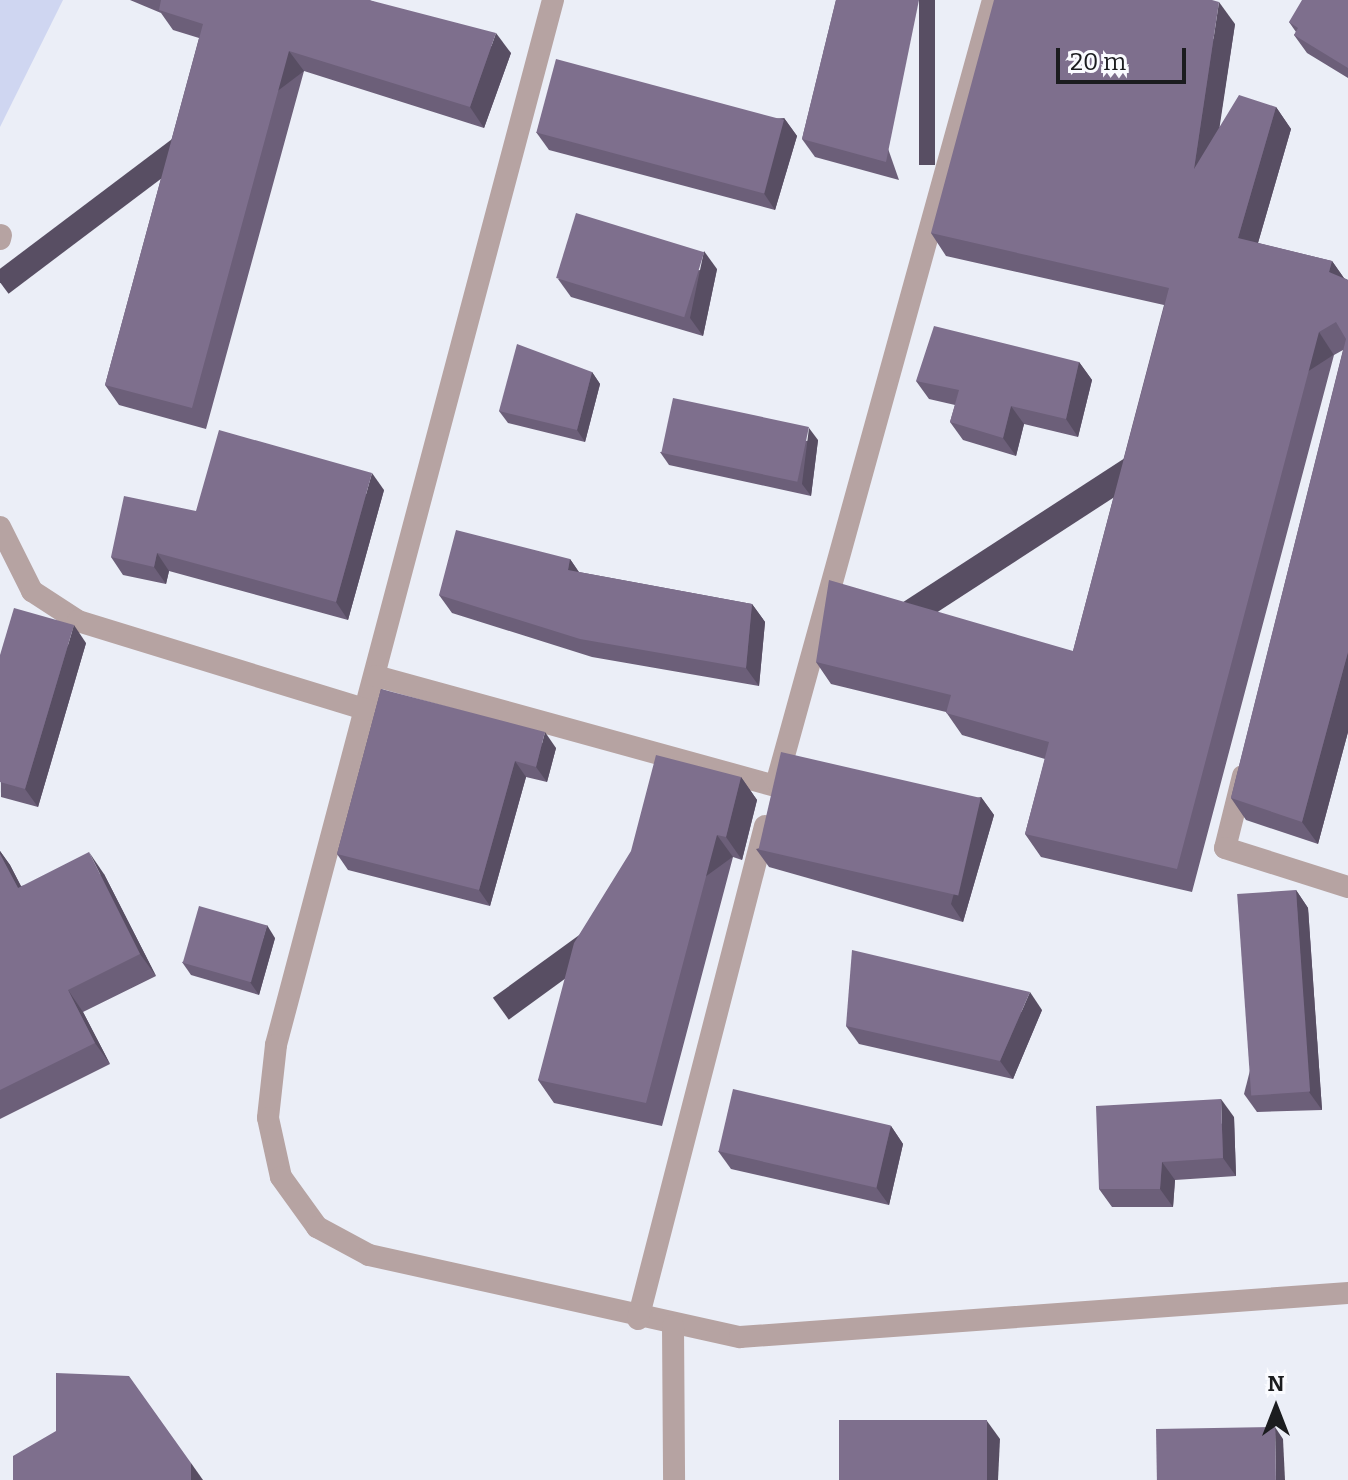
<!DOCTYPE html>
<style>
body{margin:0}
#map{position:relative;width:1348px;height:1480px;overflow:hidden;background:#ebeef7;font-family:Bitter,serif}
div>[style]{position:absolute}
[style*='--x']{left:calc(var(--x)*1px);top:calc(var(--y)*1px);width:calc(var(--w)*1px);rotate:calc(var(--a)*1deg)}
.green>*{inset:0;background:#cfd6f1}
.service>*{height:22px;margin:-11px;padding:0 11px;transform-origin:11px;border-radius:11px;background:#b6a3a2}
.wall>*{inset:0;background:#6c5f79}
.shaded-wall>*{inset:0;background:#584e63;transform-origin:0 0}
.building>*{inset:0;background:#7e6f8d;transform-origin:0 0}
span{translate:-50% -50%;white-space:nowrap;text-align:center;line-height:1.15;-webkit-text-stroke:8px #fafbff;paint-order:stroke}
.north{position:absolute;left:1236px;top:1368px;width:80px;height:80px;-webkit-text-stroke:6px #fafbff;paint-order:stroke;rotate:0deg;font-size:22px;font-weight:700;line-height:32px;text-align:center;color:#1b1c1f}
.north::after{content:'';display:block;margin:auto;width:28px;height:36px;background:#1b1c1f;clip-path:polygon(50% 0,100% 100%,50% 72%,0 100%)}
.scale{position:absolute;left:1056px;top:48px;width:130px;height:36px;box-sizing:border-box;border:4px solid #1b1c1f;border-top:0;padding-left:10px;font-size:24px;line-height:28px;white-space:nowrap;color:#1b1c1f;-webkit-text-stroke:6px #fafbff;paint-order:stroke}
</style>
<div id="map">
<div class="green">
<i style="clip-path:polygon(0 0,63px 0,0 127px)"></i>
</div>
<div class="service">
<i style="--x:553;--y:0;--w:1081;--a:104.85"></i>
<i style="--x:276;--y:1045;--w:73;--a:96.3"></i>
<i style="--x:268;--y:1118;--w:60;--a:77.6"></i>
<i style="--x:281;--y:1177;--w:62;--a:54.2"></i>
<i style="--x:317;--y:1227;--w:59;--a:28.3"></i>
<i style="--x:369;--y:1255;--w:380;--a:12.5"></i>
<i style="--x:740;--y:1337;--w:610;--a:-4.14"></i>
<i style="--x:0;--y:239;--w:4;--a:-76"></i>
<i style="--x:0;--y:527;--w:72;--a:63.4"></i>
<i style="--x:32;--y:591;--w:55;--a:33.1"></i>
<i style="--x:78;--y:621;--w:302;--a:17.1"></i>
<i style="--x:376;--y:676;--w:414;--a:15.4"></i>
<i style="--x:1243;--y:776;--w:74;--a:104"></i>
<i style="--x:1225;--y:848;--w:129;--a:17.6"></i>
<i style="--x:777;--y:781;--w:810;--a:-74.54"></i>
<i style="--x:638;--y:1319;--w:509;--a:-75.55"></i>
<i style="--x:673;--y:1326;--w:154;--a:89.6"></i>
</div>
<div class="wall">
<i style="clip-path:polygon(130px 0,369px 0,511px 53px,484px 128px,304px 71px,206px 429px,119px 405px,105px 385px,199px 38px,173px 30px,161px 13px)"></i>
<i style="clip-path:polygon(836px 0,899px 180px,815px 157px,802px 139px)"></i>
<i style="clip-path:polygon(1348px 0,1348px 78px,1307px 53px,1294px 35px,1296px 32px,1289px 22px)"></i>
<i style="clip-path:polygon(1235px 24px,1219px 127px,1276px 107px,1291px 129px,1258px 243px,1332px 261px,1344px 278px,1348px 280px,1348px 732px,1318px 844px,1246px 820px,1231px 798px,1343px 350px,1334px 355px,1192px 892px,1041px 857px,1025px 834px,1045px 759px,962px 735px,946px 712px,831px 684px,816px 662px,1073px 651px,1164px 305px,946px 256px,931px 233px)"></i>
<i style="clip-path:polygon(784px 118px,797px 136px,775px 210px,549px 150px,536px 132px)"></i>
<i style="clip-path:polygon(717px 269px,703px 336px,571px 297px,558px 279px)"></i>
<i style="clip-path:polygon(1079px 362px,1092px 380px,1078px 437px,1024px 424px,1016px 456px,963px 440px,950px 422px,955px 405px,929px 399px,916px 381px)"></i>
<i style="clip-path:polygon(592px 372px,600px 384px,585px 442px,508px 423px,499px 411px)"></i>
<i style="clip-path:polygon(818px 440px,811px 496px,669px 465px,660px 452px)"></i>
<i style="clip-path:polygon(384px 490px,348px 620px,169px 571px,166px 584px,123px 575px,111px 557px)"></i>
<i style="clip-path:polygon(570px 559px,579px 572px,752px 604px,765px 622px,759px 686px,592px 657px,452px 613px,439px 595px)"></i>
<i style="clip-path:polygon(86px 643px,38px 807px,1px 797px,0 655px)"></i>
<i style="clip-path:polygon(381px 689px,556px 748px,547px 782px,526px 777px,490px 906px,348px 870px,337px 854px)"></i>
<i style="clip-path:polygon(741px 777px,757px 800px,742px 860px,733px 857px,662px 1126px,554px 1103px,538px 1080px)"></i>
<i style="clip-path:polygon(981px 797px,994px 815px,963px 922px,769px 867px,756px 849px)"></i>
<i style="clip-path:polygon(0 851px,10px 865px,21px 886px,104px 874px,156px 976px,83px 1012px,110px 1064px,0 1119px)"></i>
<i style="clip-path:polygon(1296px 890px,1308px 908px,1322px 1110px,1257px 1112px,1244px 1094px)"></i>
<i style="clip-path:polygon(275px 938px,259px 995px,191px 975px,182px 962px)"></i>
<i style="clip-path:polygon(1042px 1010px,1013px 1079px,859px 1044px,846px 1026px)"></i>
<i style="clip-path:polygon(1234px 1117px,1236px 1176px,1175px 1180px,1173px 1207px,1112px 1207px,1099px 1189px)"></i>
<i style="clip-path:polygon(891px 1126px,903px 1144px,889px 1205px,731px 1169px,718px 1151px)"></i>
</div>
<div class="shaded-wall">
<i style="left:919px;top:0;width:16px;height:165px"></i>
<i style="clip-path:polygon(1219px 2px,1235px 24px,1210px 191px,1194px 169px)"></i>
<i style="clip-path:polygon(496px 33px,511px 53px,484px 128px,470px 107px)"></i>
<i style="left:289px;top:51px;width:25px;height:370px;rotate:53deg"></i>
<i style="clip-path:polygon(1276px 107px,1291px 129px,1253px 260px,1238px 238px)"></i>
<i style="clip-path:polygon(784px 118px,797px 136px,775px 210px,763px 192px)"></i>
<i style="clip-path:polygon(704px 251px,717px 269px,703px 336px,690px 318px)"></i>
<i style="clip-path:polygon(1332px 261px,1348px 284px,1329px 272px)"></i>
<i style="left:1319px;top:332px;width:27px;height:555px;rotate:57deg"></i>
<i style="clip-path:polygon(1079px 362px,1092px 380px,1078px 437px,1066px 419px)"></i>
<i style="clip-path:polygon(592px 372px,600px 384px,585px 442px,577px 430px)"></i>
<i style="clip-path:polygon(1011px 406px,1024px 424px,1016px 456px,1003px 438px)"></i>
<i style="clip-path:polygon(809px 428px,818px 440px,811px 496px,802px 484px)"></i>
<i style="clip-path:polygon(372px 473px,384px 490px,348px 620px,336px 602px)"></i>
<i style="clip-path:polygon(157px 553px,169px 571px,166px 584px,154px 567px)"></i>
<i style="clip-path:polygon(570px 559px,582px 577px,568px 570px)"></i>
<i style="clip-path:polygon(752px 604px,765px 622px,759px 686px,746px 668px)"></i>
<i style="clip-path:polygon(74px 625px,86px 643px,38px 807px,25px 789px)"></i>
<i style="clip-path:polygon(1348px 652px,1348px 732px,1318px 844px,1302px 822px)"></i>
<i style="clip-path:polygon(545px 732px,556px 748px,547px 782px,536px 767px)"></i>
<i style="clip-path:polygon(515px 761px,526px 777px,490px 906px,479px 890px)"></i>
<i style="clip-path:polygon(741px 777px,757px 800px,742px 860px,726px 837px)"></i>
<i style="clip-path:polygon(981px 797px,994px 815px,963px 922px,951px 904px)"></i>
<i style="left:717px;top:835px;width:27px;height:277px;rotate:54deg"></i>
<i style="clip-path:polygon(0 851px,10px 865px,33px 910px,18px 888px,0 854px)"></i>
<i style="clip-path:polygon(89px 852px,104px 874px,156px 976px,140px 954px)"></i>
<i style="clip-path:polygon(1296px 890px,1308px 908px,1322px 1110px,1309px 1092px)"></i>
<i style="clip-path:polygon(267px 925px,275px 938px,259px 995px,250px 982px)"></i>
<i style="clip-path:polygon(68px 990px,83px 1012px,110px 1064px,95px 1043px)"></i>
<i style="clip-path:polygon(1030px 992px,1042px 1010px,1013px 1079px,1000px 1061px)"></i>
<i style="clip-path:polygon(1221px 1099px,1234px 1117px,1236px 1176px,1223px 1158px)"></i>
<i style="clip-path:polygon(891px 1126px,903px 1144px,889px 1205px,876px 1187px)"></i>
<i style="clip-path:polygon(1162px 1162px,1175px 1180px,1173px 1207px,1160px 1189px)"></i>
<i style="clip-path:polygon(987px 1421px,1000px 1439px,998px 1480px,984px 1480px)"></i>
<i style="clip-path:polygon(1275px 1427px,1283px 1439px,1285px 1480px,1276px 1480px)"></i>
<i style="clip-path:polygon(191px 1463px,203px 1480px,191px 1480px)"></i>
</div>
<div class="building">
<i style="clip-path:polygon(161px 0,369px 0,496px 33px,470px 107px,289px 51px,192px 408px,105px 385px,203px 24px,159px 10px)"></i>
<i style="clip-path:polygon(836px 0,919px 0,886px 162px,802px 139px)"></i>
<i style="clip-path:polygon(994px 0,1212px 0,1219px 2px,1194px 169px,1239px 95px,1276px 107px,1238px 238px,1332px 261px,1329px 272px,1348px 280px,1348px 652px,1302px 822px,1231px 798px,1346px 339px,1336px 322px,1319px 332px,1177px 869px,1025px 834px,1049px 742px,946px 713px,951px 695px,816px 662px,829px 580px,1073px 651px,1169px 288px,931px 233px)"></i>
<i style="clip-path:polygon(1302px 0,1348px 0,1348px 68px,1294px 35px,1298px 28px,1289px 22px)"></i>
<i style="left:556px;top:59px;width:236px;height:76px;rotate:15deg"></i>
<i style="left:576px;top:213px;width:134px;height:68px;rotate:17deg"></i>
<i style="clip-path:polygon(934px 326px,1079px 362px,1066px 419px,1011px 406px,1003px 438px,950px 422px,959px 390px,916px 381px)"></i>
<i style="clip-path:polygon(517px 344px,592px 372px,577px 430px,499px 411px)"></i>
<i style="left:673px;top:398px;width:139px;height:56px;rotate:12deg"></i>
<i style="clip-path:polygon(219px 430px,372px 473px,336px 602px,157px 553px,154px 567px,111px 557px,124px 496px,196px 511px)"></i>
<i style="clip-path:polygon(456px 530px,570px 559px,568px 570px,752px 604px,746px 668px,580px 639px,439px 595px)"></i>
<i style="clip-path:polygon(14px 608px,74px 625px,25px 789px,0 782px,0 655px)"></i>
<i style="clip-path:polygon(381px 689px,545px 732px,536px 767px,515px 761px,479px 890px,337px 854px)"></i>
<i style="left:781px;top:752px;width:205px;height:100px;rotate:13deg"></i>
<i style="clip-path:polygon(656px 755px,741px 777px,726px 837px,717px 835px,646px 1103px,538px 1080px,574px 943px,631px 851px)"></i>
<i style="clip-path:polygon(89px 852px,140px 954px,68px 990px,95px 1043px,0 1090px,0 854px,18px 888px)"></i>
<i style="left:1296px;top:890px;width:202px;height:59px;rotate:86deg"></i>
<i style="left:199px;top:906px;width:71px;height:59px;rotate:16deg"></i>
<i style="clip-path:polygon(852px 950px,1030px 992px,1000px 1061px,846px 1026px)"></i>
<i style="left:733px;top:1089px;width:162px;height:64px;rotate:13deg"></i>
<i style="clip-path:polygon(1221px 1099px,1223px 1158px,1162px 1162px,1160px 1189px,1099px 1189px,1096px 1106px)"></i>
<i style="clip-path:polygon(56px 1373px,129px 1376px,191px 1463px,191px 1480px,13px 1480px,13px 1456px,56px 1431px)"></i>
<i style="left:839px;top:1420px;width:148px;height:60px"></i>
<i style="left:1275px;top:1427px;width:53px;height:119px;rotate:89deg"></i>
</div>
<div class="north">N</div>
<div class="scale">20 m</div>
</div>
